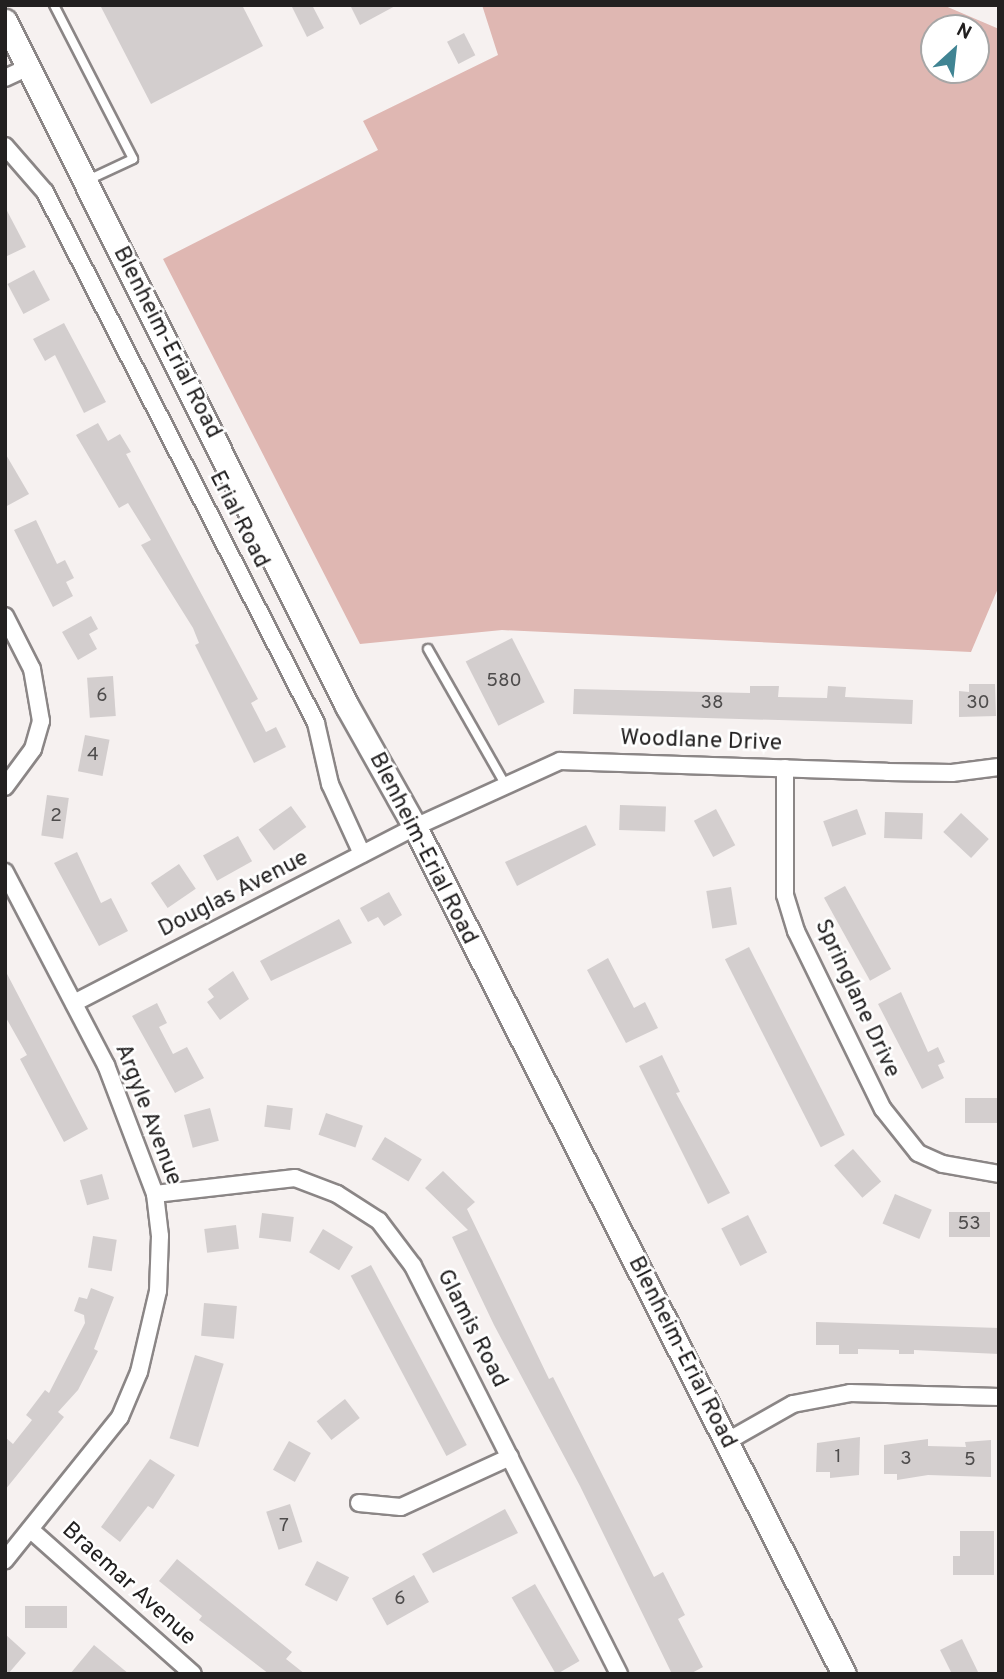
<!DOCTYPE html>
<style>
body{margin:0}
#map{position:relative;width:1004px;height:1679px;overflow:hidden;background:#f6f1f0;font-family:Overpass,sans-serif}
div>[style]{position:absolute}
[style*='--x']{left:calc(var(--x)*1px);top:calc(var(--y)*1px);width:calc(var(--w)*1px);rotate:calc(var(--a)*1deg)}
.green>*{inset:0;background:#dfb7b2}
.building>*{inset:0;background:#d3cece;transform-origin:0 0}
.roads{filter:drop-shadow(2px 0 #8b8686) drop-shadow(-2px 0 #8b8686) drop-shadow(0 2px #8b8686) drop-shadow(0 -2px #8b8686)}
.lane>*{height:8px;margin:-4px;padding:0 4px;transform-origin:4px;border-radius:4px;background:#fff}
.street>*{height:16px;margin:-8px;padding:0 8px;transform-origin:8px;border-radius:8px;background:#fff}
.secondary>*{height:23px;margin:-11.5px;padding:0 11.5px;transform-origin:11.5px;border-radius:11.5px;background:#fff}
span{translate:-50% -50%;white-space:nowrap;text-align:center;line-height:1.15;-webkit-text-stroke:5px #fff;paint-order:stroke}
.number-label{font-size:19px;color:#4e4c4c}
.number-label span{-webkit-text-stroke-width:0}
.street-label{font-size:23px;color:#222020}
.frame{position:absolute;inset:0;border:7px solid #222020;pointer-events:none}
.north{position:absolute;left:920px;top:14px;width:70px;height:70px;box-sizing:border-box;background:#fff;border:2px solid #a7a6a6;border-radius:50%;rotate:27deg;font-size:19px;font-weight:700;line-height:28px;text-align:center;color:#222020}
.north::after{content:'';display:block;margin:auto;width:24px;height:32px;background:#408493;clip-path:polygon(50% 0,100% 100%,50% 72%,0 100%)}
</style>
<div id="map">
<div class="green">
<i style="clip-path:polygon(evenodd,482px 5px,943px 5px,999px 29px,999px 586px,971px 652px,502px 630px,360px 644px,163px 259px,378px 150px,363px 121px,498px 55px,482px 5px,934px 28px,976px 28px,976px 70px,934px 70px,934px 28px)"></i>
</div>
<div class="building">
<i style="clip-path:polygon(100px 5px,242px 5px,263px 46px,151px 104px)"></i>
<i style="clip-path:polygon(291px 5px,312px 5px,324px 28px,307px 37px)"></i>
<i style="clip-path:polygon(350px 5px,397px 5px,360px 25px)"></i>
<i style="left:464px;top:33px;width:25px;height:19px;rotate:63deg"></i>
<i style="clip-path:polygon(5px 207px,26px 247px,5px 257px)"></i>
<i style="left:34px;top:270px;width:34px;height:30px;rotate:62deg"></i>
<i style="clip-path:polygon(64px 323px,106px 402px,84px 413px,55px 355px,45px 361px,33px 339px)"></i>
<i style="clip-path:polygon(98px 423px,108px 441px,120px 434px,131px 452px,126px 454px,258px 699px,251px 703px,266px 732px,276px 727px,286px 747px,254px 763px,195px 645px,199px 643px,193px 628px,141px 545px,151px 540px,128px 503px,119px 508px,76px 435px)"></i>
<i style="clip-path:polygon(5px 453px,29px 494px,5px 507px)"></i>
<i style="clip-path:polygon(36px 520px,57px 564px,65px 560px,74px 578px,66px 582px,73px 596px,53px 607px,14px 530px)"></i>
<i style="clip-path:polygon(91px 616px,98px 629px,89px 634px,97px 649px,78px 660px,62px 632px)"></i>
<i style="left:512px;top:638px;width:72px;height:52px;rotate:63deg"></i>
<i style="left:113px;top:676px;width:40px;height:26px;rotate:86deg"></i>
<i style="clip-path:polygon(969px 684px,995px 684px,996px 716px,959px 717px,959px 691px,969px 692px)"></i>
<i style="clip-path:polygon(750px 686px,779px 686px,778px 697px,827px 698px,828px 686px,846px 687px,845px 697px,913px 700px,912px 724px,573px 714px,574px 689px,750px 693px)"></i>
<i style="left:85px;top:735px;width:25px;height:37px;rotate:11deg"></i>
<i style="left:47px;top:795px;width:22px;height:41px;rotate:8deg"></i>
<i style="left:620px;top:805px;width:46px;height:25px;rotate:2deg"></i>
<i style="left:291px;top:806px;width:26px;height:40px;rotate:54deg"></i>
<i style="left:716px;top:809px;width:41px;height:25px;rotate:62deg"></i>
<i style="left:857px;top:809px;width:27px;height:36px;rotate:70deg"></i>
<i style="left:885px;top:812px;width:38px;height:26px;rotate:2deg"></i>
<i style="left:961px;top:813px;width:38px;height:26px;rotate:43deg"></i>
<i style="clip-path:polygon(586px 825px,596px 845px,517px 886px,505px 862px)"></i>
<i style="left:238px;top:836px;width:29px;height:40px;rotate:61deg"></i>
<i style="clip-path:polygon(77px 852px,101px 903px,111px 898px,128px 931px,99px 946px,54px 863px)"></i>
<i style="left:179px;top:864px;width:30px;height:34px;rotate:56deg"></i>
<i style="left:845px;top:886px;width:95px;height:24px;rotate:61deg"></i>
<i style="left:731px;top:887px;width:38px;height:25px;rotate:81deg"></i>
<i style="clip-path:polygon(389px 892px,402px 915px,384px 926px,378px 917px,368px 922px,360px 908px)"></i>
<i style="clip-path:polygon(339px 919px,352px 943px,271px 981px,260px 961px)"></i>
<i style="left:749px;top:947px;width:211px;height:27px;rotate:63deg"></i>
<i style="clip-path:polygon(608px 958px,634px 1008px,645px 1002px,658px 1028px,626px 1043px,587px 970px)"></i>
<i style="clip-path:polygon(5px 970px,88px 1129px,64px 1142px,20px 1059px,27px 1055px,5px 1016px)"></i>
<i style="clip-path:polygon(233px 971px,249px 999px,220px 1020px,207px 1002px,214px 997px,208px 989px)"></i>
<i style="clip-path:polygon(901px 992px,928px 1052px,938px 1047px,945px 1062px,938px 1065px,944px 1078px,922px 1089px,878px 1004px)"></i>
<i style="clip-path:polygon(157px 1003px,167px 1023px,159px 1027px,173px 1054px,187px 1047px,204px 1078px,175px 1093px,132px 1016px)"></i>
<i style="clip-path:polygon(662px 1055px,680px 1092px,676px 1093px,730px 1193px,708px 1204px,639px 1066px)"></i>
<i style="left:965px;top:1098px;width:34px;height:25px"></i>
<i style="left:267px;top:1105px;width:26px;height:22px;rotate:7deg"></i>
<i style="left:210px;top:1108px;width:34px;height:27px;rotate:75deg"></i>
<i style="left:326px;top:1113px;width:39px;height:23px;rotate:19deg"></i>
<i style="left:385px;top:1137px;width:43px;height:26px;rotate:31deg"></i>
<i style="left:853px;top:1149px;width:43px;height:25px;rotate:49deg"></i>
<i style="clip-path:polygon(443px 1171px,475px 1202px,467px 1209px,549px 1379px,553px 1377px,654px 1577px,663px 1572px,685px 1615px,678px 1619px,703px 1667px,690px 1674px,672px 1674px,580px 1486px,494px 1325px,452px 1237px,468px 1230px,425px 1188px)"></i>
<i style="left:102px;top:1174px;width:26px;height:23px;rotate:74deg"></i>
<i style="left:895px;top:1194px;width:40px;height:32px;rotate:23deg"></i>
<i style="left:949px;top:1212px;width:41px;height:25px"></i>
<i style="left:262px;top:1213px;width:32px;height:25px;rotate:7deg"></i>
<i style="left:748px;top:1215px;width:42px;height:30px;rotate:63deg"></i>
<i style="left:236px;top:1225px;width:24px;height:32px;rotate:83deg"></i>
<i style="left:323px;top:1229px;width:35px;height:27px;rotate:31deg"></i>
<i style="left:93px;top:1236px;width:24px;height:32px;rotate:9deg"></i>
<i style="left:371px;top:1265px;width:204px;height:23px;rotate:62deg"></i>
<i style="clip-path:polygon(91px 1288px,114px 1297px,94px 1349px,98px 1351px,78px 1390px,58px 1412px,64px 1417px,5px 1490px,5px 1437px,13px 1444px,32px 1420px,26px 1415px,45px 1390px,49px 1393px,85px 1323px,84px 1315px,74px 1311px,79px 1297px,87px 1299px)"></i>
<i style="left:204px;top:1303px;width:33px;height:33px;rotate:5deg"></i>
<i style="clip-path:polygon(816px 1322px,999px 1328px,999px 1354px,914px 1350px,914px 1354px,899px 1354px,899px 1350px,858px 1349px,858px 1354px,839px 1354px,839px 1345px,816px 1345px)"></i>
<i style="left:195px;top:1355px;width:30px;height:87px;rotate:17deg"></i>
<i style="left:345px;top:1399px;width:24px;height:36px;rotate:52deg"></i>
<i style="clip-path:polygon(860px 1437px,859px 1475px,830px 1478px,830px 1472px,816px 1472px,817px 1443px)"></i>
<i style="clip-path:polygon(928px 1439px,928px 1446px,966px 1447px,965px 1442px,991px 1440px,991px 1477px,928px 1475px,897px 1480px,897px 1474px,884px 1474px,884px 1445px)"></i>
<i style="left:289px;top:1441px;width:25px;height:33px;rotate:29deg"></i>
<i style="clip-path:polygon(150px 1459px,175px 1475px,153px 1509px,148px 1506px,120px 1542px,101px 1527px)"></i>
<i style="left:290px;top:1504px;width:40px;height:25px;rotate:72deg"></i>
<i style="clip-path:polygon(505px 1509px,518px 1533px,433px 1573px,422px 1554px)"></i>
<i style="clip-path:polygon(960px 1531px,994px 1531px,994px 1575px,953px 1575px,953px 1556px,960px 1556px)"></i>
<i style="clip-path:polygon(177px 1559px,292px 1652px,286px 1659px,305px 1674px,269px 1674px,199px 1620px,202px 1616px,159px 1581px)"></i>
<i style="left:317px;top:1561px;width:36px;height:27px;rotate:27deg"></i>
<i style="left:414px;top:1575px;width:31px;height:48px;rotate:61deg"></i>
<i style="left:535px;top:1584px;width:89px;height:27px;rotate:60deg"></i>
<i style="left:25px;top:1606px;width:42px;height:22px"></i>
<i style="clip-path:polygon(5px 1634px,26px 1653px,8px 1674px,5px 1674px)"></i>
<i style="clip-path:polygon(962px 1639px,979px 1674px,952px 1674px,940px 1650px)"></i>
<i style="clip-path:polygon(94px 1645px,129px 1674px,70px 1674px)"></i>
</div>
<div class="roads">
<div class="lane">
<i style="--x:54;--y:5;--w:173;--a:62.8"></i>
<i style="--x:133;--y:159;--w:50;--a:155"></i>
<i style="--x:428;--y:649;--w:155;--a:60.3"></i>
</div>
<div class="street">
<i style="--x:5;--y:78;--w:26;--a:-25"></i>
<i style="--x:5;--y:146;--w:61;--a:49"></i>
<i style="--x:45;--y:192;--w:596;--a:62.96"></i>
<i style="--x:316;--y:723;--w:63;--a:77.1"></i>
<i style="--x:330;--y:784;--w:77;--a:65.4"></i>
<i style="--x:5;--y:616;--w:59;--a:63"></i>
<i style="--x:32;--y:669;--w:53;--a:80.2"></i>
<i style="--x:41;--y:721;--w:29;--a:106"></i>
<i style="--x:33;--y:749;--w:47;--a:126.4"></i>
<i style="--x:785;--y:768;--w:127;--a:90"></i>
<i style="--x:785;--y:895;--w:38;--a:73"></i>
<i style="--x:796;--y:931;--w:198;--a:64"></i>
<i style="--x:883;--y:1109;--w:56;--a:51.5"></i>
<i style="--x:918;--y:1153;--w:27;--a:24"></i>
<i style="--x:943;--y:1164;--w:57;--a:10.1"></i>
<i style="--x:5;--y:872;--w:218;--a:62.4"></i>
<i style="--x:106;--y:1065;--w:138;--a:69.2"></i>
<i style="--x:155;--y:1194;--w:42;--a:83.2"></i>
<i style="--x:160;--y:1236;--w:55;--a:92.1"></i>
<i style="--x:158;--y:1291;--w:83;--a:103.2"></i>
<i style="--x:139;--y:1372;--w:49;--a:112.9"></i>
<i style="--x:120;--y:1417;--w:184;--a:128.8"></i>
<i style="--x:74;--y:1003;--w:384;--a:-27.3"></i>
<i style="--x:415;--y:827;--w:159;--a:-24.5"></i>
<i style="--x:560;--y:761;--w:327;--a:1.9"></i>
<i style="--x:887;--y:772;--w:65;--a:0.9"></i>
<i style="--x:952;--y:773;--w:47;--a:-7.3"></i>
<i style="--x:155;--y:1194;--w:141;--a:-6.5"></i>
<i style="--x:295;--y:1178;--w:45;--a:20.9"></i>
<i style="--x:337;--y:1194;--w:50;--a:32.7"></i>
<i style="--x:379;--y:1221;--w:56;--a:52.9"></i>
<i style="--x:413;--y:1266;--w:457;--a:63.2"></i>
<i style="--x:726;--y:1442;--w:77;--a:-29.6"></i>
<i style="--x:793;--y:1404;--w:58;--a:-10.9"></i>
<i style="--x:850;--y:1393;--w:149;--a:1.5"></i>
<i style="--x:359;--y:1503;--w:42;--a:5.4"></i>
<i style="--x:401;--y:1507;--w:120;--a:-24.6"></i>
<i style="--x:32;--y:1531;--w:215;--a:41.6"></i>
</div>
<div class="secondary">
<i style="--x:5;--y:21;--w:766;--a:63.47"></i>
<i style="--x:347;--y:706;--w:139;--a:60.7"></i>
<i style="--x:415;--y:827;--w:949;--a:63.14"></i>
</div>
</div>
<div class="number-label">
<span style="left:504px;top:682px">580</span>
<span style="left:102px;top:697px">6</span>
<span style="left:712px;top:704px">38</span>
<span style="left:978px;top:704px">30</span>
<span style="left:93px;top:756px">4</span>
<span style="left:56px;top:817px">2</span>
<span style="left:969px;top:1225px">53</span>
<span style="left:838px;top:1458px">1</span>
<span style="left:906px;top:1460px">3</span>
<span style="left:970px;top:1461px">5</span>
<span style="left:284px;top:1527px">7</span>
<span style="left:400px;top:1600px">6</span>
</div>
<div class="street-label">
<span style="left:166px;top:343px;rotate:63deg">Blenheim-Erial Road</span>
<span style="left:238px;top:520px;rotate:63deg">Erial Road</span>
<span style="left:701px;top:742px;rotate:2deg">Woodlane Drive</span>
<span style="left:422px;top:849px;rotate:63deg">Blenheim-Erial Road</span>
<span style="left:234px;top:895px;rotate:-27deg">Douglas Avenue</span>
<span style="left:856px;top:999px;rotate:65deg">Springlane Drive</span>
<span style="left:147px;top:1115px;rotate:69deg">Argyle Avenue</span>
<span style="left:471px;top:1329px;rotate:63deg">Glamis Road</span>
<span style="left:681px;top:1353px;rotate:63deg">Blenheim-Erial Road</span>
<span style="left:128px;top:1585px;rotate:42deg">Braemar Avenue</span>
</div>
<div class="frame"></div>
<div class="north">N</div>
</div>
